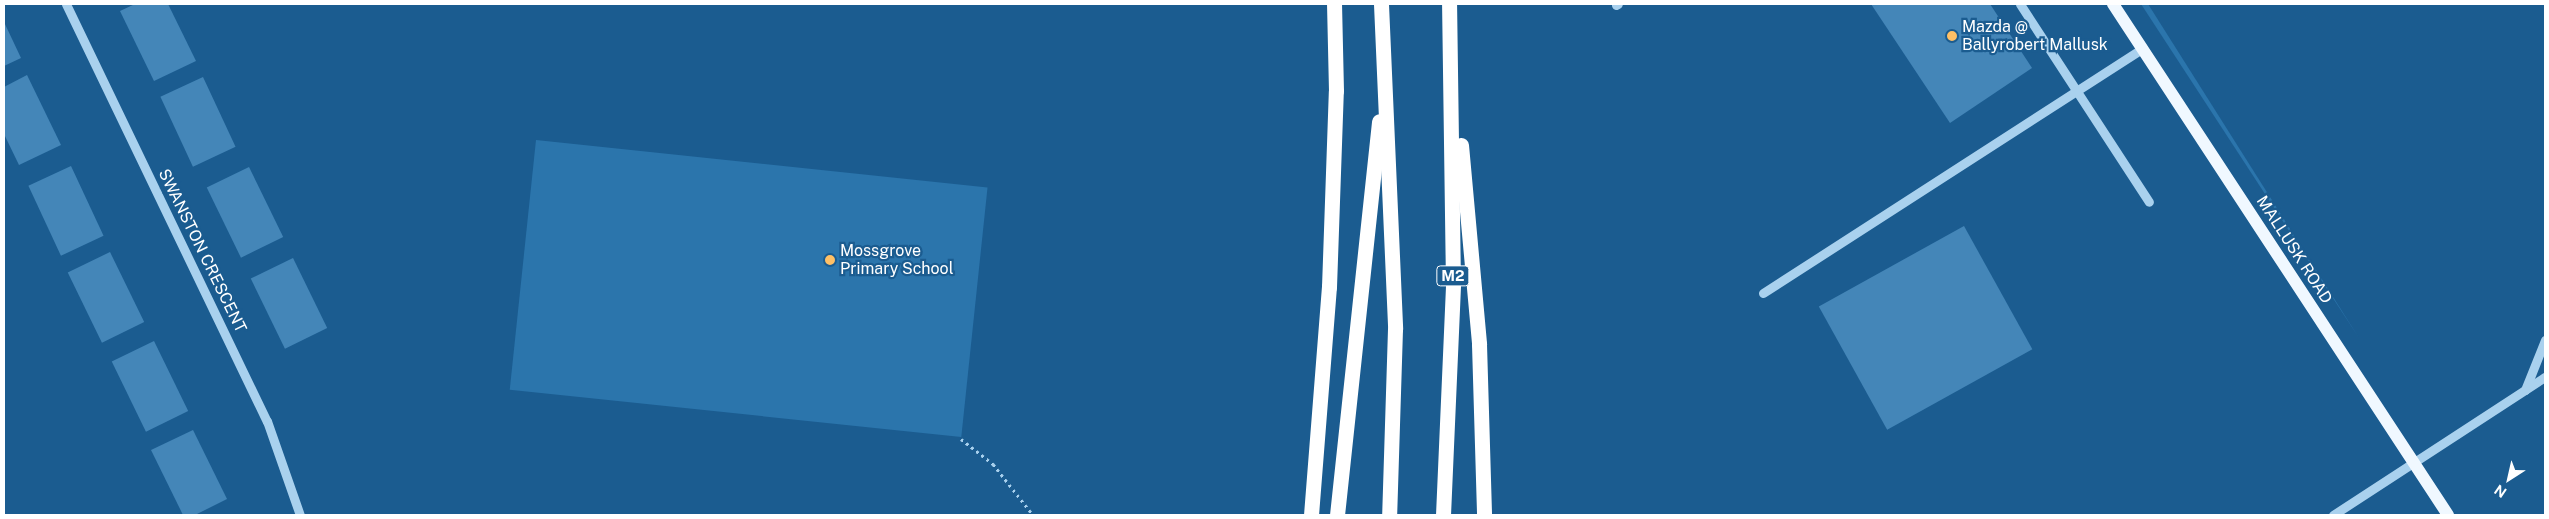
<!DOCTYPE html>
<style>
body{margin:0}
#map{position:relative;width:2549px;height:519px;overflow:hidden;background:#1b5c90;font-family:"Public Sans",sans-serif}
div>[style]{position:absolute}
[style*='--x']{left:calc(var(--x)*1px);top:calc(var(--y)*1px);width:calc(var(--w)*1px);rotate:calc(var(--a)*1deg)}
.green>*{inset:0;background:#2b75ac;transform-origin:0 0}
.building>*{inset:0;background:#4486b8;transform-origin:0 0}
.path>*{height:3px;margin-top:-1.5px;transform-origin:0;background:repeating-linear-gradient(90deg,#a9d1ee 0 2.5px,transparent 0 6.5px)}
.minor>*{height:9px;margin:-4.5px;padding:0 4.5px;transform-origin:4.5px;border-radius:4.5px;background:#a9d1ee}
.major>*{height:12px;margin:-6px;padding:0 6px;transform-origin:6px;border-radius:6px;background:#f0f8ff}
.highway>*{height:15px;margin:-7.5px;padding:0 7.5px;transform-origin:7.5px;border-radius:7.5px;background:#fff}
.dots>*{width:14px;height:14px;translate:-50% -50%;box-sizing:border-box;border:2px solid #1b5c90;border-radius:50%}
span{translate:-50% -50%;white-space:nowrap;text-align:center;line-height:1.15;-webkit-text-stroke:4.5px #1b5c90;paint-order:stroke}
.shield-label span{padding:1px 4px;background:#1b5c90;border:1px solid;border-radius:4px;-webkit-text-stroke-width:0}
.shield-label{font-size:15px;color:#fff;font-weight:700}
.poi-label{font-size:16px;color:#fff}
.left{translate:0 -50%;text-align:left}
.street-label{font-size:16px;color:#fff}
.frame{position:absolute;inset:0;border:5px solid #fff;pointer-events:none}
.north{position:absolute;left:2484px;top:454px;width:50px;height:50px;-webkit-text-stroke:4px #1b5c90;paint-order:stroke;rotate:215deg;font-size:14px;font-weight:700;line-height:20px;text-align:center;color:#fff}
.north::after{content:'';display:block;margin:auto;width:18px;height:22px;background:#fff;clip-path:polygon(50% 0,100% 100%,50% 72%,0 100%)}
</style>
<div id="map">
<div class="green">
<i style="clip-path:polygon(2141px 4px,2148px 4px,2359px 338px)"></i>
<i style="left:536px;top:140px;width:454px;height:251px;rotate:6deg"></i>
</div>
<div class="building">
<i style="clip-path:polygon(135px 4px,168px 4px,196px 61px,154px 81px,120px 11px)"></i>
<i style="clip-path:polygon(1871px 4px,1990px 4px,2032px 68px,1950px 123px)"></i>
<i style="clip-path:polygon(4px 22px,21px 58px,4px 66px)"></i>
<i style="clip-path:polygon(27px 75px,61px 145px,19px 165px,4px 134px,4px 87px)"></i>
<i style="left:203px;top:77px;width:77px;height:47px;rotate:65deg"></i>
<i style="left:71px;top:166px;width:77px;height:47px;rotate:65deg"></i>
<i style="left:249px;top:167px;width:78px;height:47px;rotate:64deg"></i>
<i style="left:1964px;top:226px;width:141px;height:166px;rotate:61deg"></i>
<i style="left:110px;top:252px;width:78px;height:47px;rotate:64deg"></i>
<i style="left:293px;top:258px;width:78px;height:47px;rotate:64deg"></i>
<i style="left:154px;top:341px;width:78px;height:47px;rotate:64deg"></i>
<i style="clip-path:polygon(193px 430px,227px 499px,195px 515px,183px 515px,151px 450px)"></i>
</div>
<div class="path">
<i style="--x:961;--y:439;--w:41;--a:38"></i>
<i style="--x:993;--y:464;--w:65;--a:51.9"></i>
</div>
<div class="minor">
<i style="--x:66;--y:4;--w:463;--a:64.3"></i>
<i style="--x:267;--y:421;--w:100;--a:70.7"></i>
<i style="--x:2020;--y:4;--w:236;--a:56.9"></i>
<i style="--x:1616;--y:5;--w:2;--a:-27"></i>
<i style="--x:1763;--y:293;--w:452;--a:-32.8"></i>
<i style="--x:2525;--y:390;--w:54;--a:-68.2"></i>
<i style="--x:2333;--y:515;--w:253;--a:-33.1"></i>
</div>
<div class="major">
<i style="--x:2113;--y:4;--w:611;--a:56.75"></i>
</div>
<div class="highway">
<i style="--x:1381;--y:4;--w:325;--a:87.5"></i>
<i style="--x:1395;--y:329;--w:186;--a:91.8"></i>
<i style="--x:1461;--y:145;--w:200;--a:84.8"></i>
<i style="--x:1479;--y:344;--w:171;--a:88.3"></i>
<i style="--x:1311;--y:515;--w:229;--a:-85.5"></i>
<i style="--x:1329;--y:287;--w:196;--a:-88"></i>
<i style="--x:1336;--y:91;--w:87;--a:-91.3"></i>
<i style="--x:1337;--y:515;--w:396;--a:-83.9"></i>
<i style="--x:1443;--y:515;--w:230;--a:-87.5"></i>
<i style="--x:1453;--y:285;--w:281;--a:-90.8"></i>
</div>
<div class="dots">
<i style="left:1952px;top:36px;background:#ffc066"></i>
<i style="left:830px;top:260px;background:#ffc066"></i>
</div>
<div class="shield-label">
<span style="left:1453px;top:276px">M2</span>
</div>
<div class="poi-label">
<span class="left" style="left:1962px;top:36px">Mazda @<br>Ballyrobert Mallusk</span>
<span class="left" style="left:840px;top:260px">Mossgrove<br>Primary School</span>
</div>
<div class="street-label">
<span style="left:2294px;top:250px;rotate:57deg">MALLUSK ROAD</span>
<span style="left:202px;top:251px;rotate:64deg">SWANSTON CRESCENT</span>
</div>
<div class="frame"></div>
<div class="north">N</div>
</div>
